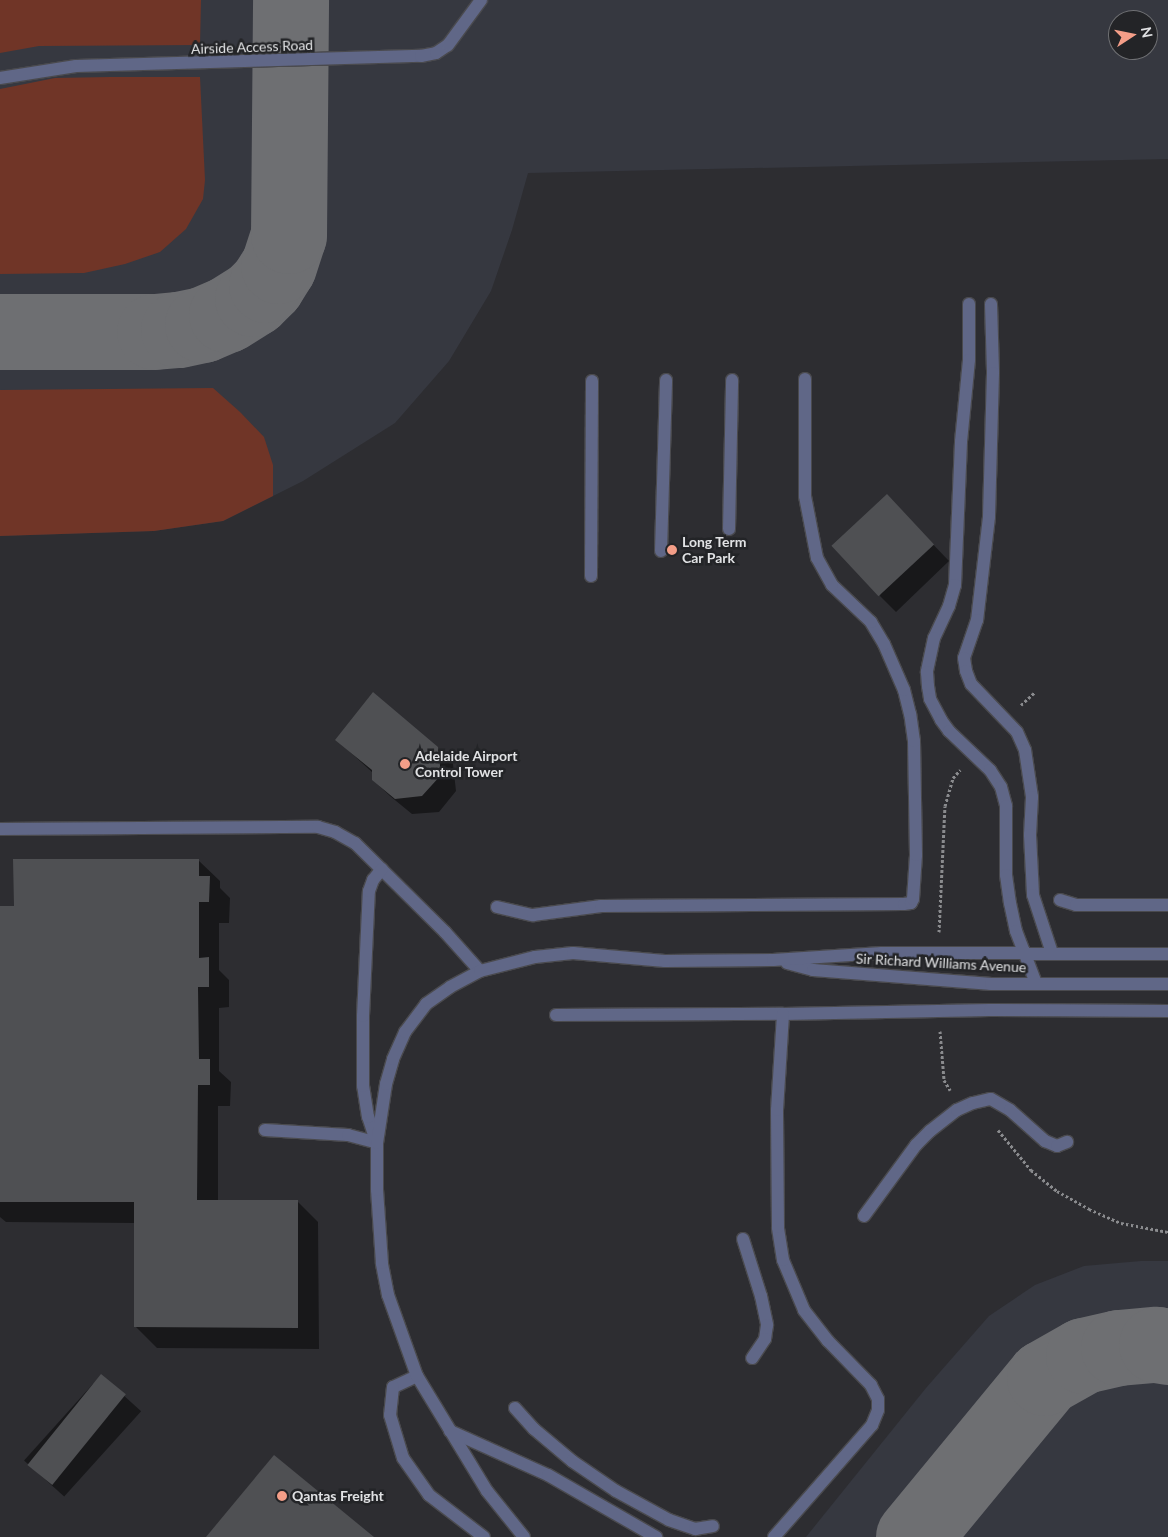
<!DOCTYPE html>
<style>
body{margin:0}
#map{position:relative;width:1168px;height:1537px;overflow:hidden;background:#2d2d31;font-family:Lato,sans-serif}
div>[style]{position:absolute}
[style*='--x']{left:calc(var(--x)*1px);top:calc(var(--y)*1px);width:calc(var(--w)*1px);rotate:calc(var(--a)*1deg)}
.built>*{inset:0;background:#363840}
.green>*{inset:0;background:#703527}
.shadow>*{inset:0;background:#0007;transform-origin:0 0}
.taxiway>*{height:76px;margin:-38px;padding:0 38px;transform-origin:38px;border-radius:38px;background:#6e6f72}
.building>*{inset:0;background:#4f5053;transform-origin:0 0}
.path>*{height:3px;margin-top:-1.5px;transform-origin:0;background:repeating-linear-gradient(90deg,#8a8b8e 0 2.5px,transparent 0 5px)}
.roads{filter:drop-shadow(1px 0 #4a4a4e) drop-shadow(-1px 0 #4a4a4e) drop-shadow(0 1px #4a4a4e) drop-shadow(0 -1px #4a4a4e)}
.minor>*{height:12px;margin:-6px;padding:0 6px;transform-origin:6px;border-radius:6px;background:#606787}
.dots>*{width:14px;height:14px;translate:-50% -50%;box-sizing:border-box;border:2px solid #232427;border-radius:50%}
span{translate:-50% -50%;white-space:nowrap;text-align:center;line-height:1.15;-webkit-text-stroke:5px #232427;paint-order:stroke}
.street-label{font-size:14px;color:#e1e2e4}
.poi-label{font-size:14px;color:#e1e2e4;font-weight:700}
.left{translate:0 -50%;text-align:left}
.north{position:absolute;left:1108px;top:10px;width:50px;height:50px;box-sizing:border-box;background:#232427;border:1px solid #6f7073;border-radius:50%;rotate:79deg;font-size:14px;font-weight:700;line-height:20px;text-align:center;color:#e1e2e4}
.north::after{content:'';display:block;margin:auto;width:18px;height:22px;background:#f49e88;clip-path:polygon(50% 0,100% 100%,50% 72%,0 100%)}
</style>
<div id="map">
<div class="built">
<i style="clip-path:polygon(evenodd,0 0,1168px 0,1168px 159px,528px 173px,512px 230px,491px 291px,449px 361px,395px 423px,303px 481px,223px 521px,154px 531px,0 536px,0 0,1118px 20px,1148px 20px,1148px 50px,1118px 50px,1118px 20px)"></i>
<i style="clip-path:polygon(1141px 1261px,1168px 1261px,1168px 1537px,806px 1537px,926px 1388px,989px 1316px,1035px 1285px,1084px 1266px)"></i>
</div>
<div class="green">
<i style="clip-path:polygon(0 0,201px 0,200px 45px,39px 46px,0 53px)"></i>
<i style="clip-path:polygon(109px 77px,200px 77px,205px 180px,203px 199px,186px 229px,160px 252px,125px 264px,84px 273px,0 274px,0 89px,55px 78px)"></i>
<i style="clip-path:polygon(213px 388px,240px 412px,264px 437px,273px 465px,273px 496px,223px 521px,154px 531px,0 536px,0 390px)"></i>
</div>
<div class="shadow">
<i style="clip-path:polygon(902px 512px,949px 561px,896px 612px,880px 596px)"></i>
<i style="clip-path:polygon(337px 740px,437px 748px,453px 764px,456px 791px,439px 812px,412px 814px,390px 796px,373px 780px,373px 773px)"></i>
<i style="clip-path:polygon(198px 860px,220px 881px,220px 888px,230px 898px,229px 923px,219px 923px,219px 970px,229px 980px,229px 1007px,219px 1008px,219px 1071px,231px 1082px,230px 1106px,218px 1106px,218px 1201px,297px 1201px,318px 1222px,319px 1349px,157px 1348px,136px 1327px,135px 1223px,6px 1222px,0 1217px,0 907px,15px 907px)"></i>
<i style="left:101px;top:1375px;width:54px;height:115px;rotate:42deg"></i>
</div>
<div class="taxiway">
<i style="--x:0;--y:332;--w:155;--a:0"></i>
<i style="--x:155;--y:332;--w:24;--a:-5"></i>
<i style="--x:179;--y:330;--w:25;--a:-12"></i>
<i style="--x:203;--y:325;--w:26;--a:-23"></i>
<i style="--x:227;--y:315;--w:31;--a:-32"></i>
<i style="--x:253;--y:299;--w:20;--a:-45"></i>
<i style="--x:267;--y:285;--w:22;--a:-58"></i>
<i style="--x:279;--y:266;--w:32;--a:-72"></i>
<i style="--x:289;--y:236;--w:236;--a:-89.5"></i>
<i style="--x:914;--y:1537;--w:206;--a:-50.5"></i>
<i style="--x:1045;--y:1378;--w:45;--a:-29.4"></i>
<i style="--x:1084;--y:1356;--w:36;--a:-13"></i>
<i style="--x:1119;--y:1348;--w:38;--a:-5"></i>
<i style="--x:1157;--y:1345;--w:11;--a:10"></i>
</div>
<div class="building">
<i style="left:887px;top:494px;width:69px;height:76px;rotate:47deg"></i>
<i style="clip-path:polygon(373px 692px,438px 747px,441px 775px,422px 796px,395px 799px,372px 780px,372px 770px,335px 740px)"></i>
<i style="clip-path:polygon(13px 859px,199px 859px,199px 876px,210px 876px,209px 902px,199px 902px,199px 958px,209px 957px,209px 987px,198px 987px,199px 1059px,210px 1059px,210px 1085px,198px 1085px,197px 1200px,298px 1200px,298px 1328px,134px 1327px,134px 1202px,0 1202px,0 906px,14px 906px)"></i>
<i style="left:101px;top:1374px;width:32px;height:117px;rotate:39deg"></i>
<i style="clip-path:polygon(274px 1455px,374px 1537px,206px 1537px)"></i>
</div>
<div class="path">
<i style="--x:1021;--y:705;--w:19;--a:-43"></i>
<i style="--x:939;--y:932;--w:126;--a:-87.3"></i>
<i style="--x:945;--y:806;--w:29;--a:-74"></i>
<i style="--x:953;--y:778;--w:11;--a:-49"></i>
<i style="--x:940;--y:1031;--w:49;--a:85.3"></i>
<i style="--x:944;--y:1080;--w:12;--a:59"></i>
<i style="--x:998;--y:1130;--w:52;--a:50.5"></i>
<i style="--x:1031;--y:1170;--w:33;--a:39"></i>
<i style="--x:1057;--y:1191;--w:37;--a:29"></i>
<i style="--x:1089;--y:1209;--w:35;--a:24"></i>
<i style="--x:1121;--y:1223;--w:48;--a:10.8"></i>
</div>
<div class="roads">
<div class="minor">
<i style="--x:0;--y:78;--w:77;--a:-9"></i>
<i style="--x:76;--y:66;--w:345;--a:-1.7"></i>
<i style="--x:421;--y:56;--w:15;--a:-11"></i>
<i style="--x:436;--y:53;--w:14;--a:-34"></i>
<i style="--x:448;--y:45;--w:56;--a:-53.7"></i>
<i style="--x:969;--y:304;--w:56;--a:90"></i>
<i style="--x:969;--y:360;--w:82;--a:95.6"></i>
<i style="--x:961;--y:442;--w:143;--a:92.4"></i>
<i style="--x:955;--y:585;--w:22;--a:106"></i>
<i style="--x:949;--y:606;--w:35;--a:115"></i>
<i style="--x:934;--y:638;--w:35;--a:102"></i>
<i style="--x:927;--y:672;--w:14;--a:86"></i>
<i style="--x:928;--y:686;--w:13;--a:81"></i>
<i style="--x:930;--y:699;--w:24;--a:62"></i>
<i style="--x:941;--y:720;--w:14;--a:54"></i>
<i style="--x:949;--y:731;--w:57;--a:43.6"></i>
<i style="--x:990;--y:770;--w:20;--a:57"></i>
<i style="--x:1001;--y:787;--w:20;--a:75"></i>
<i style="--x:1006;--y:806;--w:69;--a:90"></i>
<i style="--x:1006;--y:875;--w:28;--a:82"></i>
<i style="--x:1010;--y:903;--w:29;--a:78"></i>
<i style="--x:1016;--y:931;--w:56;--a:69"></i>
<i style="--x:991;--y:304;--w:69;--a:88.3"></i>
<i style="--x:993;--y:373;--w:144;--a:91.6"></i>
<i style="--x:989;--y:517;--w:104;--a:96.6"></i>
<i style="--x:977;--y:620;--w:40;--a:108.9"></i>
<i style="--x:964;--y:658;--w:13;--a:81"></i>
<i style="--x:966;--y:671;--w:14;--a:69"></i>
<i style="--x:971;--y:684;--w:66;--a:46.2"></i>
<i style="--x:1017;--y:732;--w:20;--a:66"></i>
<i style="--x:1025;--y:750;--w:48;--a:81.5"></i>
<i style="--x:1032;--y:797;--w:38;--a:93"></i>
<i style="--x:1030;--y:835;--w:60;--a:87.1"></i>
<i style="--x:1033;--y:895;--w:61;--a:71.9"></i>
<i style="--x:729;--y:529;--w:149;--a:-88.8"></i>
<i style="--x:661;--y:551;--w:171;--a:-88.3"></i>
<i style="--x:591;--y:576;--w:195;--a:-89.7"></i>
<i style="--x:0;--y:829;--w:318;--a:-0.4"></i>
<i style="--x:318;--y:827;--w:18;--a:16"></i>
<i style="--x:335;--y:832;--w:23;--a:29"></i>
<i style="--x:355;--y:843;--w:127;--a:44.7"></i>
<i style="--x:445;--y:932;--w:52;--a:48.1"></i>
<i style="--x:1060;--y:900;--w:17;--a:17"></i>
<i style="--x:1076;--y:905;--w:92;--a:0"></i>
<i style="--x:497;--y:907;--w:37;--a:13"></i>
<i style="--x:533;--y:915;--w:69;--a:-7.5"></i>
<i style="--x:601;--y:906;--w:303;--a:-0.4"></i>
<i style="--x:904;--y:904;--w:7;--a:-8"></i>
<i style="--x:911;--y:903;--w:4;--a:-63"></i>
<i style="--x:913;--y:899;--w:44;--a:-86.1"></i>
<i style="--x:916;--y:855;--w:114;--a:-91"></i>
<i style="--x:914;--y:741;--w:27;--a:-98"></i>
<i style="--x:910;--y:714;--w:25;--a:-104"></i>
<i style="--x:904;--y:690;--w:50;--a:-113.5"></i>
<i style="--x:884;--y:644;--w:26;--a:-121"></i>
<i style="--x:871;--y:622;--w:54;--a:-136.5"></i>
<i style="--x:832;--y:585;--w:31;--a:-119"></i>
<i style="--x:817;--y:558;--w:63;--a:-101"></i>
<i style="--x:805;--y:496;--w:117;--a:-90"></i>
<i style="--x:787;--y:963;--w:27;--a:15"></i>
<i style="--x:813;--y:970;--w:179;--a:4.5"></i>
<i style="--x:991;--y:984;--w:177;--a:0"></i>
<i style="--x:556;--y:1015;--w:227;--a:-0.3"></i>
<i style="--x:783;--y:1014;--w:207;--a:-1.1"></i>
<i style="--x:990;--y:1010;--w:178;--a:0.3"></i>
<i style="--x:265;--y:1130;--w:83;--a:3.4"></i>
<i style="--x:348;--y:1135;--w:30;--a:15"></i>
<i style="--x:376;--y:1141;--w:25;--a:-108"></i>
<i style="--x:368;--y:1117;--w:31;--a:-99"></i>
<i style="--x:363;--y:1086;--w:70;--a:-90"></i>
<i style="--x:363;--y:1016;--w:125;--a:-87.3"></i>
<i style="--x:369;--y:891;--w:12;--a:-70"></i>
<i style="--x:373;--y:880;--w:14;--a:-51"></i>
<i style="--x:864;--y:1216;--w:88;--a:-53.8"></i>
<i style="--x:916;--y:1145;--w:20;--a:-45"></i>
<i style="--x:930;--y:1131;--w:34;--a:-38"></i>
<i style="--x:957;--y:1110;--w:17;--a:-24"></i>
<i style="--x:973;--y:1103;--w:18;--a:-13"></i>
<i style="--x:991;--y:1099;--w:22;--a:30"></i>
<i style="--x:1010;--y:1110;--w:47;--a:41.5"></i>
<i style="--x:1045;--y:1141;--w:13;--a:23"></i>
<i style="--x:1057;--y:1146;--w:11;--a:-22"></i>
<i style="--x:743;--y:1239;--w:60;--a:72.5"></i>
<i style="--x:761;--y:1296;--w:30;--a:78"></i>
<i style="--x:767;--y:1325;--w:14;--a:98"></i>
<i style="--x:765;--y:1339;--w:23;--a:124"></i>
<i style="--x:417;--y:1376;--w:26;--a:155"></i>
<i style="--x:393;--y:1387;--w:28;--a:96"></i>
<i style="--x:390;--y:1415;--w:45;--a:73.2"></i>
<i style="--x:403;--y:1458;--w:45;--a:54.9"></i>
<i style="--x:429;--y:1495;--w:69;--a:37.4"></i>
<i style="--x:515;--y:1408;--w:28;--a:48"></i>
<i style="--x:534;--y:1429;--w:50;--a:40.1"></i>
<i style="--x:572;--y:1461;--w:53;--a:34.3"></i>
<i style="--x:616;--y:1491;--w:60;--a:28.7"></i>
<i style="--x:669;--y:1520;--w:28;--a:19"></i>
<i style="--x:695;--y:1529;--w:18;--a:-9"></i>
<i style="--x:450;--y:1431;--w:107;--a:24.2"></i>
<i style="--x:548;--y:1475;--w:125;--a:29.9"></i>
<i style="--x:524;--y:1537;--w:59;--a:-128.8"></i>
<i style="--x:487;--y:1491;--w:135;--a:-121.3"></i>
<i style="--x:417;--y:1376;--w:86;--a:-109.7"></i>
<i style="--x:388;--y:1295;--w:33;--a:-101"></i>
<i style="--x:382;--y:1263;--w:73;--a:-93.9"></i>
<i style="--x:377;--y:1190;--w:47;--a:-90"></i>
<i style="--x:377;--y:1143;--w:60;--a:-81.3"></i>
<i style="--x:386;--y:1084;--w:26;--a:-74"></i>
<i style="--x:393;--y:1059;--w:30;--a:-66"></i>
<i style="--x:405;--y:1032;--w:35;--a:-53"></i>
<i style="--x:426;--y:1004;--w:29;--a:-35"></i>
<i style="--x:450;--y:987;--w:34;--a:-28"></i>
<i style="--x:480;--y:971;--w:57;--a:-14.3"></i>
<i style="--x:535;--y:957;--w:38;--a:-6"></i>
<i style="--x:573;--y:953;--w:92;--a:5"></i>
<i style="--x:665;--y:961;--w:108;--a:-0.5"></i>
<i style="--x:773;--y:960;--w:109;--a:-3.7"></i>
<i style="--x:882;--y:953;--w:286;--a:0.2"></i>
<i style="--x:774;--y:1537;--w:149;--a:-48.8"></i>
<i style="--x:872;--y:1425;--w:16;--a:-68"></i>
<i style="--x:878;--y:1410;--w:11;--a:-90"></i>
<i style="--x:878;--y:1399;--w:16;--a:-117"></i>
<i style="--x:871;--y:1385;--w:62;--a:-134.3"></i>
<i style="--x:828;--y:1341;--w:39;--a:-128"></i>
<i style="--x:804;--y:1310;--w:54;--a:-112.8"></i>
<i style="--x:783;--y:1260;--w:33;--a:-99"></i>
<i style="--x:778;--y:1227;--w:117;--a:-90.5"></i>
<i style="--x:777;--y:1110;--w:96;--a:-86.4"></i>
</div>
</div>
<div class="dots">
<i style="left:672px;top:550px;background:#f49e88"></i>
<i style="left:405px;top:764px;background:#f49e88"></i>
<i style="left:282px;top:1496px;background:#f49e88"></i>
</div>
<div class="street-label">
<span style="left:252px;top:47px;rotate:-2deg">Airside Access Road</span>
<span style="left:941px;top:963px;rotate:3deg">Sir Richard Williams Avenue</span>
</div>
<div class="poi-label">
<span class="left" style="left:682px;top:550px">Long Term<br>Car Park</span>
<span class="left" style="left:415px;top:764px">Adelaide Airport<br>Control Tower</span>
<span class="left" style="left:292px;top:1496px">Qantas Freight</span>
</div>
<div class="north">N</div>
</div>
